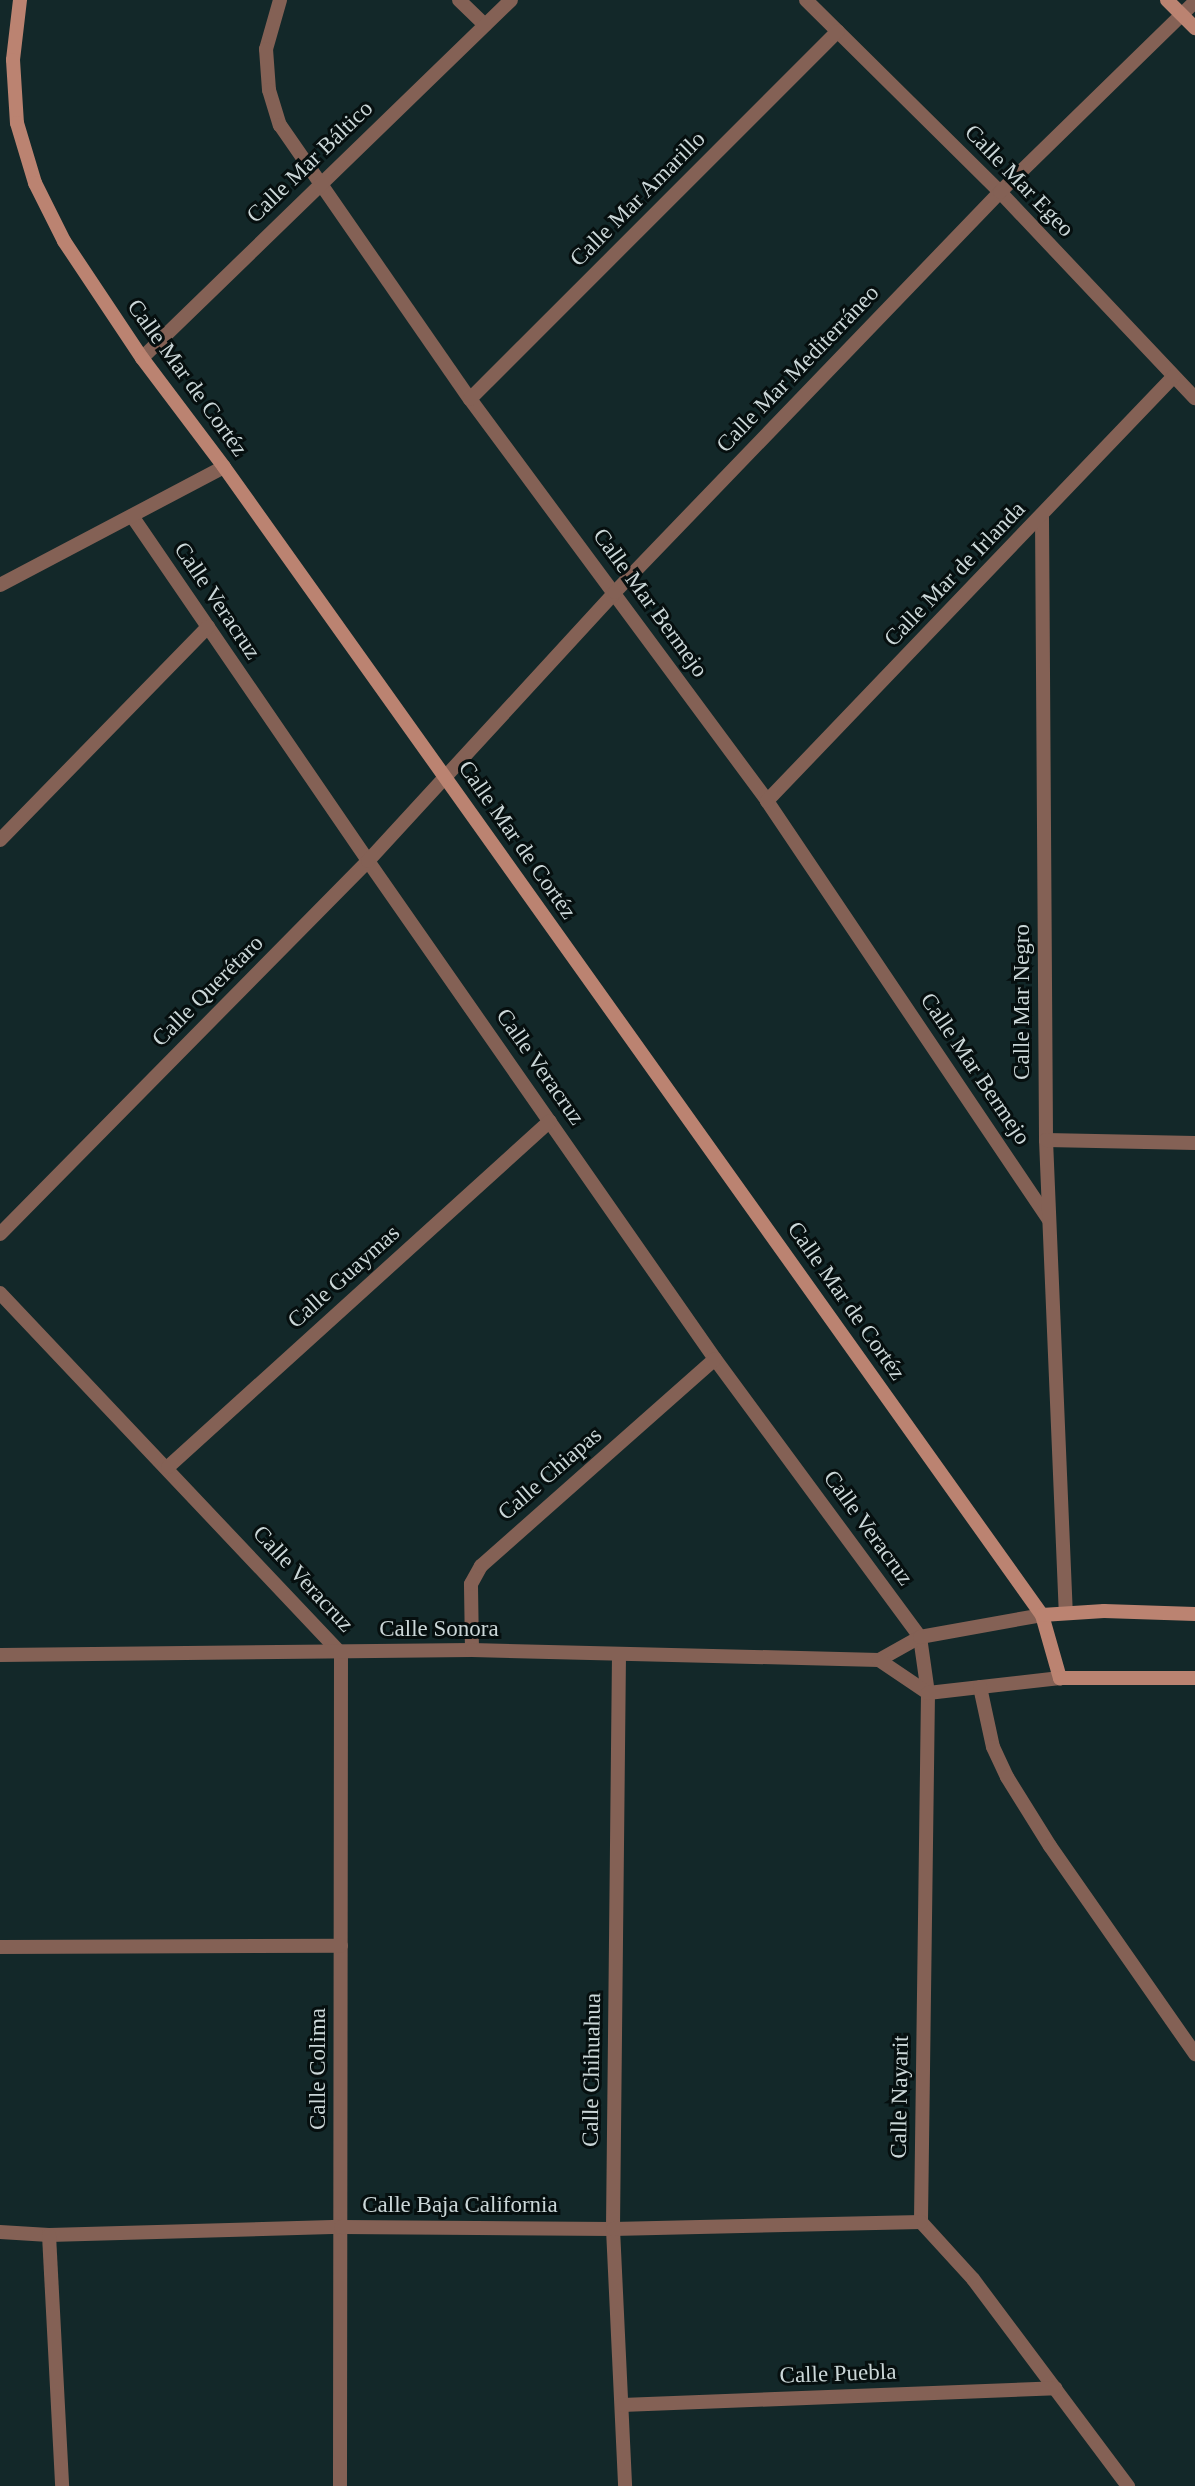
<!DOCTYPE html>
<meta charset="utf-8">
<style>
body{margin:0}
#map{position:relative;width:1195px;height:2486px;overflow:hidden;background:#132829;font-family:"Times New Roman",serif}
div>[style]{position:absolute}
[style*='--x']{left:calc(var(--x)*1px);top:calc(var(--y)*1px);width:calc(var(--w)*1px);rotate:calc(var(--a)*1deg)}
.street>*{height:14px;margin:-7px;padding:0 7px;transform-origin:7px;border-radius:7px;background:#846155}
.secondary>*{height:14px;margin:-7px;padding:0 7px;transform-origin:7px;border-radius:7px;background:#bb8371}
span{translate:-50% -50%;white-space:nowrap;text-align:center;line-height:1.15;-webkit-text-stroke:6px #060f0f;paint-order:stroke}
.street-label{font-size:23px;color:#cbd7d8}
</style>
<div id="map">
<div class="street">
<i style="--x:280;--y:0;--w:51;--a:105.9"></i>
<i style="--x:266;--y:49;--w:41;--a:85.8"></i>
<i style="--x:269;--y:90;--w:37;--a:73"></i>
<i style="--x:280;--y:125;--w:333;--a:55.3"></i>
<i style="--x:470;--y:399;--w:500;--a:53.5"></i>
<i style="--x:767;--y:801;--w:505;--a:56.06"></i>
<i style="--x:459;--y:0;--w:36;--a:44"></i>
<i style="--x:806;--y:0;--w:273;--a:44.7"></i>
<i style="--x:1000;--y:192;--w:284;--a:46.6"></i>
<i style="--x:142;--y:358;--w:514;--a:-44.13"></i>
<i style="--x:470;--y:399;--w:520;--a:-45"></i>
<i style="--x:132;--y:516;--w:418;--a:55.6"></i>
<i style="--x:368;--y:861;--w:607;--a:55.13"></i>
<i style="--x:715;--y:1359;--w:345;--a:53.6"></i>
<i style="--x:920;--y:1637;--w:57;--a:81.9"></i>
<i style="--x:928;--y:1693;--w:529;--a:90.76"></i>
<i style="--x:921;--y:2222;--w:77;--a:47.6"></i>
<i style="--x:973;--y:2279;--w:259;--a:53.2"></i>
<i style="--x:1042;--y:517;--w:623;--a:89.63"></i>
<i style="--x:1046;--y:1140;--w:473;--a:87.6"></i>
<i style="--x:0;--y:585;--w:253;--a:-27.8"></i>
<i style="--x:767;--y:801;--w:588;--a:-46.24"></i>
<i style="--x:0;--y:840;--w:298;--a:-45.7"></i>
<i style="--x:1046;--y:1140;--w:149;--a:1.2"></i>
<i style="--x:0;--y:1234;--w:524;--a:-45.39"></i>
<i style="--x:368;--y:861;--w:365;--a:-47.4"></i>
<i style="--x:615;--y:592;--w:555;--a:-46.09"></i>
<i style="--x:1000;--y:192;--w:272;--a:-44.3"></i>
<i style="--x:0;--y:1293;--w:496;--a:46.6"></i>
<i style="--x:341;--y:1653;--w:833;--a:90.07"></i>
<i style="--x:168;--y:1467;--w:515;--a:-42.17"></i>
<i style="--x:472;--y:1650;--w:66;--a:-90.9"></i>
<i style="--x:471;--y:1584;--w:21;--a:-61"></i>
<i style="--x:481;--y:1566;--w:312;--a:-41.5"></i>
<i style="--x:619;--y:1654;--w:575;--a:90.6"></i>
<i style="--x:613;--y:2229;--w:257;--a:87.3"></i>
<i style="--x:0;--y:1655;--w:472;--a:-0.6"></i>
<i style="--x:472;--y:1650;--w:407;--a:1.4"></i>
<i style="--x:879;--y:1660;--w:47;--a:-29.3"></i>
<i style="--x:920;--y:1637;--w:124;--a:-10.2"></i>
<i style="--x:879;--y:1660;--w:59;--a:34"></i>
<i style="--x:928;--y:1693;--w:133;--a:-6.5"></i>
<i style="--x:980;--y:1687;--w:61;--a:77.8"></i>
<i style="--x:993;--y:1747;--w:33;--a:65"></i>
<i style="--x:1007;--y:1777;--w:81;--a:58.1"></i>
<i style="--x:1050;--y:1846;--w:254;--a:55.1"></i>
<i style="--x:0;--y:1947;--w:341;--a:-0.2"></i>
<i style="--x:0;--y:2232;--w:49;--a:3.5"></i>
<i style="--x:49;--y:2235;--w:292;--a:-1.6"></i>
<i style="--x:341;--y:2227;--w:272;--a:0.4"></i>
<i style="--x:613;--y:2229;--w:308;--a:-1.3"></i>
<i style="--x:49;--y:2235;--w:251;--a:87"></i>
<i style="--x:622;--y:2405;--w:434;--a:-2.2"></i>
</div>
<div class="secondary">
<i style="--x:20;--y:0;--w:60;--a:96.7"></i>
<i style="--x:13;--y:60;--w:63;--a:86.4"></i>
<i style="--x:17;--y:123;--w:63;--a:73.3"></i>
<i style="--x:35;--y:183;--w:65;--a:63.4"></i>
<i style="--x:64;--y:241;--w:141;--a:56.3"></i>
<i style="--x:142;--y:358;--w:136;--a:53"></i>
<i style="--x:224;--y:467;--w:1410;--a:54.53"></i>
<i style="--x:1042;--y:1615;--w:66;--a:74.1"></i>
<i style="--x:1060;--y:1678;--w:135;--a:0"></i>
<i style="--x:1167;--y:0;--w:40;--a:45"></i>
<i style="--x:1042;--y:1615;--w:62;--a:-3.7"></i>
<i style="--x:1104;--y:1611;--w:91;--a:1.9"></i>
</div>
<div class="street-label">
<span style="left:310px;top:162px;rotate:-44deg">Calle Mar Báltico</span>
<span style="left:1019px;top:181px;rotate:46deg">Calle Mar Egeo</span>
<span style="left:638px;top:199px;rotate:-45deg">Calle Mar Amarillo</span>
<span style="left:798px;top:369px;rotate:-46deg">Calle Mar Mediterráneo</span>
<span style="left:187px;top:378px;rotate:54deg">Calle Mar de Cortéz</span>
<span style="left:955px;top:574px;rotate:-46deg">Calle Mar de Irlanda</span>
<span style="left:217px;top:601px;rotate:56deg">Calle Veracruz</span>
<span style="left:650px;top:603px;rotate:54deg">Calle Mar Bermejo</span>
<span style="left:517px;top:840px;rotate:55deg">Calle Mar de Cortéz</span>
<span style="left:208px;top:991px;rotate:-45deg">Calle Querétaro</span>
<span style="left:1022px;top:1002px;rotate:-90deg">Calle Mar Negro</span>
<span style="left:540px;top:1067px;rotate:55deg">Calle Veracruz</span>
<span style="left:975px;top:1069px;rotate:56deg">Calle Mar Bermejo</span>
<span style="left:344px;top:1277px;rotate:-42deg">Calle Guaymas</span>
<span style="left:846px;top:1301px;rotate:55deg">Calle Mar de Cortéz</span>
<span style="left:550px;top:1474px;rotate:-41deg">Calle Chiapas</span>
<span style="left:868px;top:1528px;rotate:54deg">Calle Veracruz</span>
<span style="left:303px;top:1579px;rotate:47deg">Calle Veracruz</span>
<span style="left:439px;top:1629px">Calle Sonora</span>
<span style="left:318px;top:2069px;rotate:-90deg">Calle Colima</span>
<span style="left:592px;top:2070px;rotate:-89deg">Calle Chihuahua</span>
<span style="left:900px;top:2097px;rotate:-89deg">Calle Nayarit</span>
<span style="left:460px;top:2205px">Calle Baja California</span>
<span style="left:838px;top:2374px;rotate:-2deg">Calle Puebla</span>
</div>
</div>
